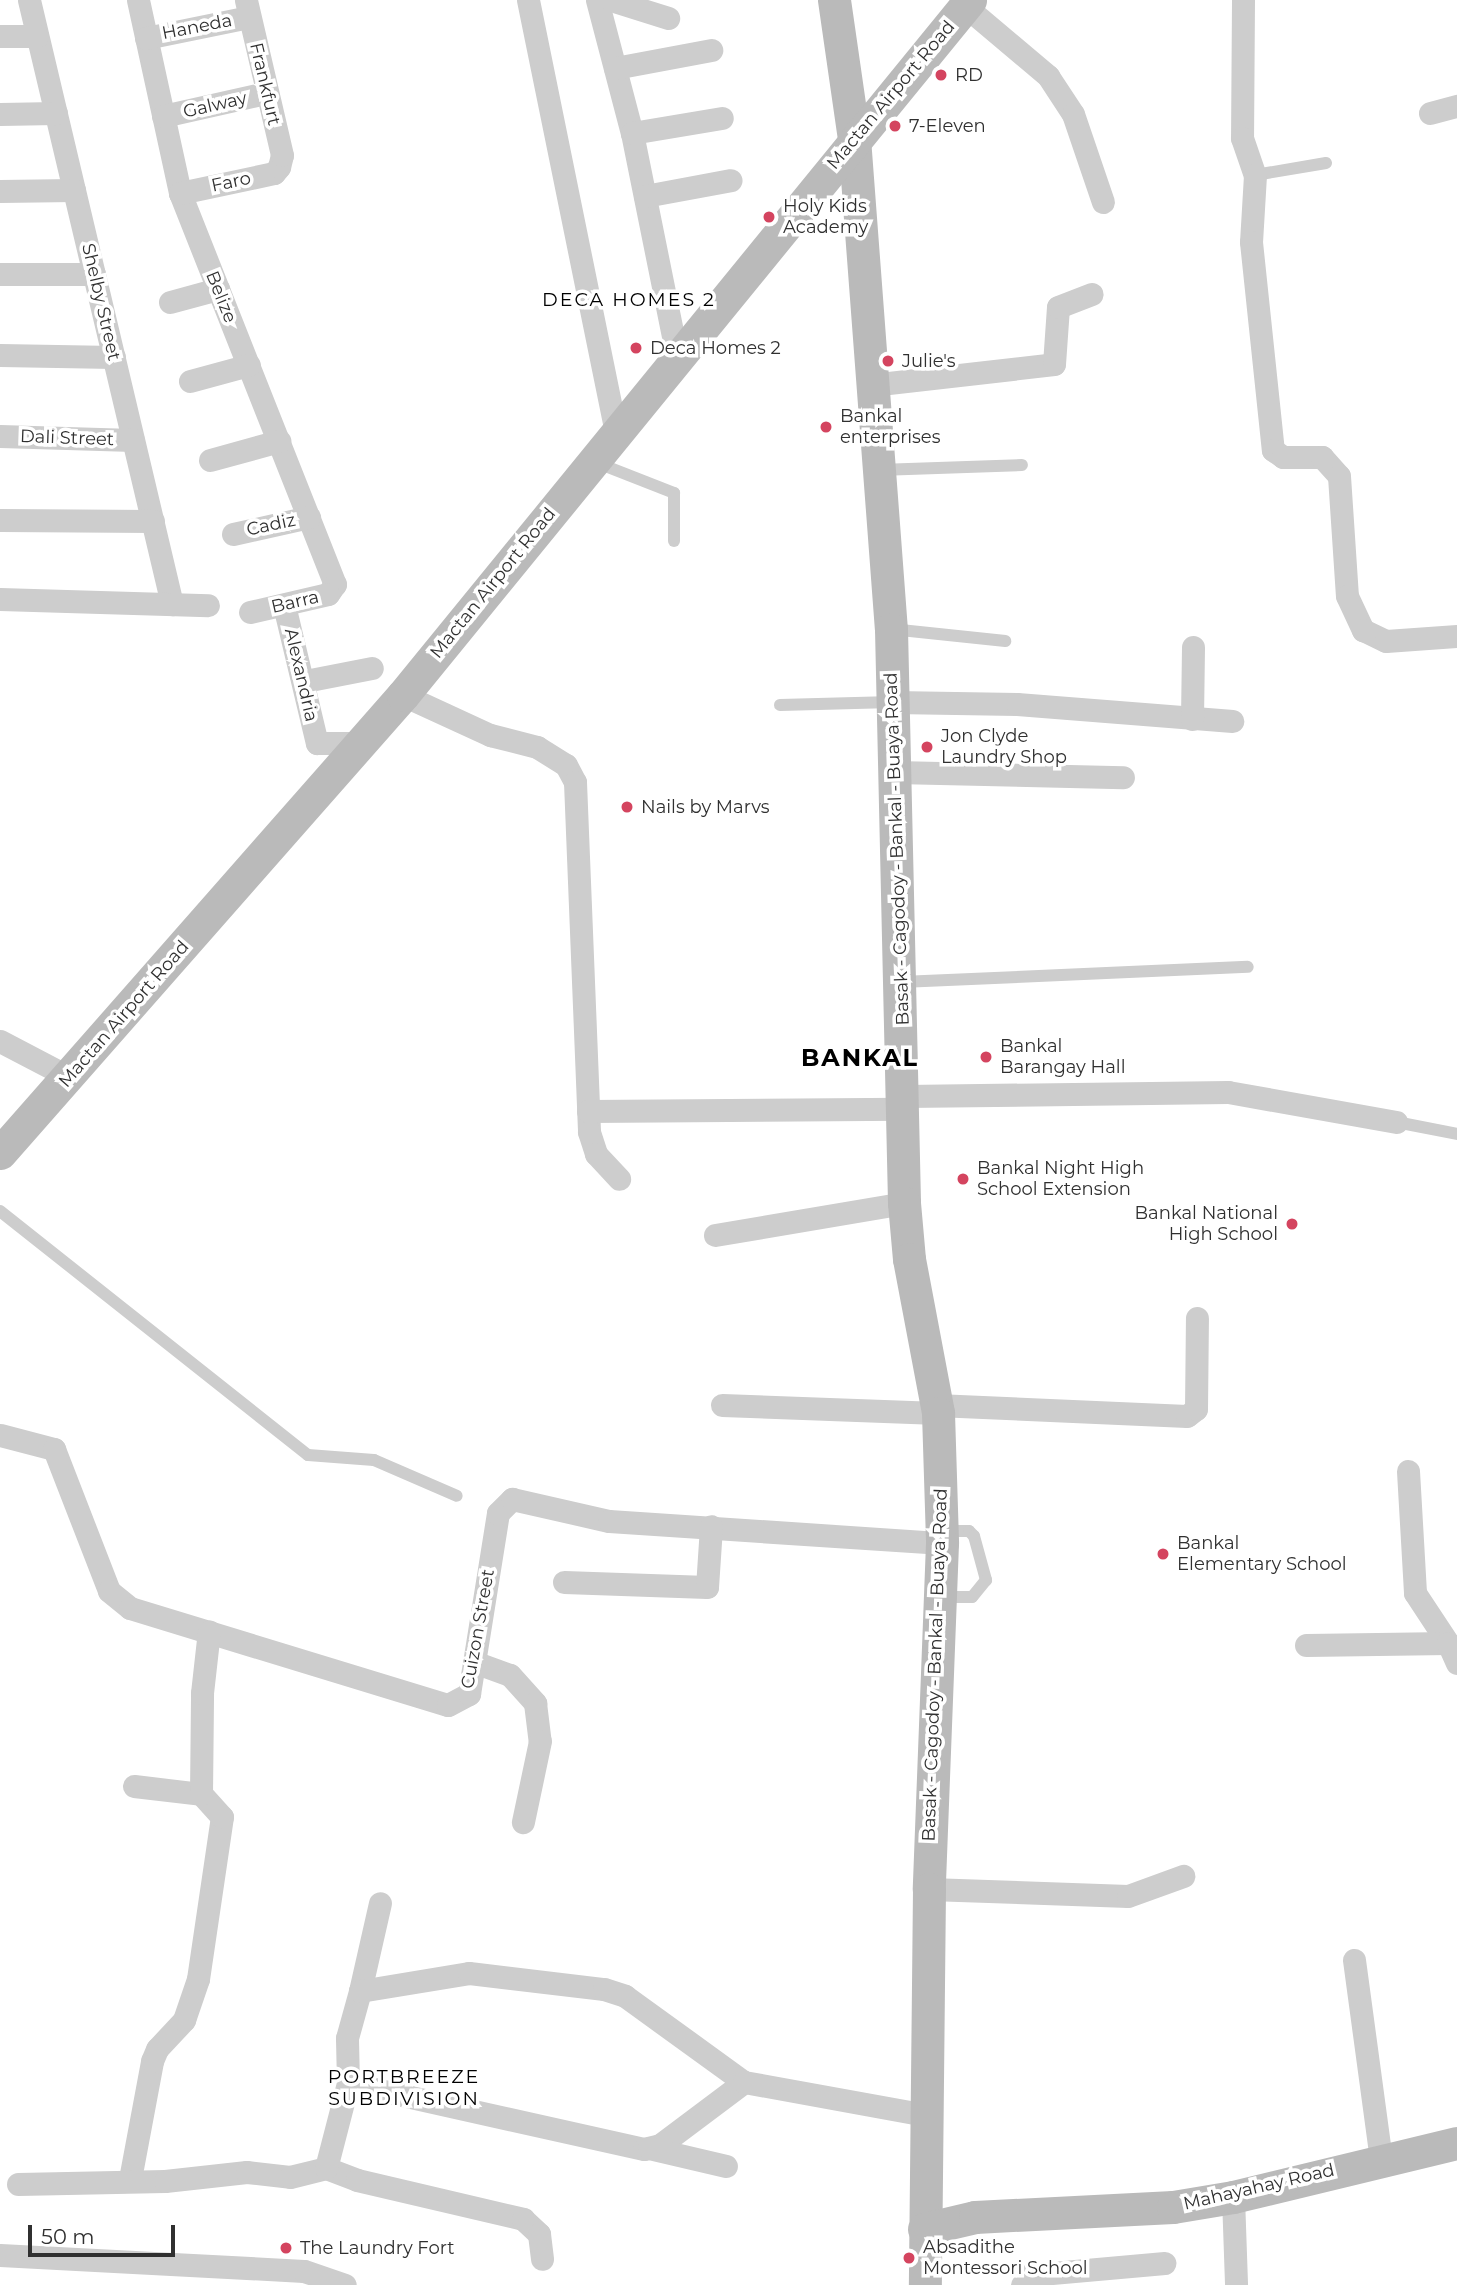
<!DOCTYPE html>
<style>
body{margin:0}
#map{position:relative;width:1457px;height:2285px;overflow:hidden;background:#fff;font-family:Montserrat,sans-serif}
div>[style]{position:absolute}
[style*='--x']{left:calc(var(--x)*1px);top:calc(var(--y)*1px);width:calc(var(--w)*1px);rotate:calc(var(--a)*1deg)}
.lane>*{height:12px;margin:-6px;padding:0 6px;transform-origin:6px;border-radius:6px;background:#cdcdcd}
.street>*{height:23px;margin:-11.5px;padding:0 11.5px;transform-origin:11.5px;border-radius:11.5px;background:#cdcdcd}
.secondary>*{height:33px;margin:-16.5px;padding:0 16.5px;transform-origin:16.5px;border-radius:16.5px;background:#bababa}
.dots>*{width:19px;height:19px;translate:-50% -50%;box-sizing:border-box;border:4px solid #fff;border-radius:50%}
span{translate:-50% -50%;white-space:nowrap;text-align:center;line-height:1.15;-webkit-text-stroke:7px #fff;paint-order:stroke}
.street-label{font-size:18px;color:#303030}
.poi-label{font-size:18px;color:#303030}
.left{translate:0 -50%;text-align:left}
.right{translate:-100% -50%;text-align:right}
.neighbourhood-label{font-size:19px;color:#000;letter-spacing:2px}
.district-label{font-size:24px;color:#000;font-weight:700;letter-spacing:2px}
.scale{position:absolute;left:28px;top:2225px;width:147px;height:32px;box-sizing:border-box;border:4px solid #303030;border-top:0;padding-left:9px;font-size:21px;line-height:24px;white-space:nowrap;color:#303030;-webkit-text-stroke:5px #fff;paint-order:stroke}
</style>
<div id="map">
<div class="lane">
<i style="--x:1255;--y:175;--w:72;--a:-9.6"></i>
<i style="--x:595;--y:462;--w:85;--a:21.4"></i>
<i style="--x:674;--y:493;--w:48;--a:90"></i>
<i style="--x:879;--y:470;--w:143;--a:-2"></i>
<i style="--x:891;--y:629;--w:115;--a:6"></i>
<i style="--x:780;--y:705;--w:113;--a:-1.5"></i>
<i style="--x:901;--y:982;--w:347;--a:-2.5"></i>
<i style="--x:1396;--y:1122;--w:62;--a:11.1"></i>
<i style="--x:0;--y:1211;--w:393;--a:38.4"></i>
<i style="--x:308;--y:1455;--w:66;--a:4.3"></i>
<i style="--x:374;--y:1460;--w:90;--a:23.4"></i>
<i style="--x:941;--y:1531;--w:28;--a:0"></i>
<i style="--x:969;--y:1531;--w:7;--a:45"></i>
<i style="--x:974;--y:1536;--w:46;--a:74.7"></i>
<i style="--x:986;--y:1580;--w:22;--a:129"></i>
<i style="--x:972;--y:1597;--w:30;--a:180"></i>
</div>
<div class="street">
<i style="--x:29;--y:0;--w:621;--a:76.68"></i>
<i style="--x:138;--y:0;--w:198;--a:77.7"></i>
<i style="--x:180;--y:193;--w:421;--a:68.4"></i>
<i style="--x:335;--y:584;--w:12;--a:125"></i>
<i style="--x:328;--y:594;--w:80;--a:167"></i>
<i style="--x:528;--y:0;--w:440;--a:78.5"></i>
<i style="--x:597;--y:0;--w:138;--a:75.3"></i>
<i style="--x:632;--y:133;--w:228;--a:78.6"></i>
<i style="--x:611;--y:0;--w:60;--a:17.5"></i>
<i style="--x:1243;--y:0;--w:138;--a:90.4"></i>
<i style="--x:1242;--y:138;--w:39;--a:71"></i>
<i style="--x:1255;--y:175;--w:67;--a:93.4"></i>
<i style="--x:1251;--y:242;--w:209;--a:84"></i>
<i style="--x:1273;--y:450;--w:12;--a:35"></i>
<i style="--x:1283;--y:457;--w:39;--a:0"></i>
<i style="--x:1322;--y:457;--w:25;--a:48"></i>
<i style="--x:1339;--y:476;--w:120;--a:86.2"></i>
<i style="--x:1347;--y:596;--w:38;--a:65"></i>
<i style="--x:1363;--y:630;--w:25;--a:26"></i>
<i style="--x:1386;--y:641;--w:71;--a:-4"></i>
<i style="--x:965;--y:6;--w:109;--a:40.1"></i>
<i style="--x:1048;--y:76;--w:45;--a:56.7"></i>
<i style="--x:1073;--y:114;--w:93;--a:71.2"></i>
<i style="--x:0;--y:36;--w:37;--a:0"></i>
<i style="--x:146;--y:38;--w:105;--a:-11.5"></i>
<i style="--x:615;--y:68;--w:98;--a:-10.6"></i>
<i style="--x:1430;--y:113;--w:28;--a:-15"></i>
<i style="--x:0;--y:114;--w:56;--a:-1"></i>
<i style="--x:163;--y:116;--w:106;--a:-12.6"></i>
<i style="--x:632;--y:133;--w:91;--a:-9.5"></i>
<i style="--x:0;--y:191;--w:74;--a:-0.8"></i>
<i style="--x:180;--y:193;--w:96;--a:-12"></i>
<i style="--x:274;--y:173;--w:8;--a:-50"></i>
<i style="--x:279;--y:167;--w:12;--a:-76"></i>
<i style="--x:282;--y:155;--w:159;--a:-103.1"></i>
<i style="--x:645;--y:196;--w:87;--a:-10.5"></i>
<i style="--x:0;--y:274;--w:94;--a:0"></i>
<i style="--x:170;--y:302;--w:50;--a:-15.2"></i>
<i style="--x:0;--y:355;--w:114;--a:1"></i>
<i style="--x:190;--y:381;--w:61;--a:-15.2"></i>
<i style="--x:871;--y:385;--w:184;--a:-6.5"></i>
<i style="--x:1054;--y:364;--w:57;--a:-86"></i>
<i style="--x:1058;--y:307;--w:36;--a:-21"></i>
<i style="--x:0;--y:436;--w:133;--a:1.7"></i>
<i style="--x:210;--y:460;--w:72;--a:-15.4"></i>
<i style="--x:0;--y:520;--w:153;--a:0.4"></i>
<i style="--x:233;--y:534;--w:78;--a:-12.6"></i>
<i style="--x:0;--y:599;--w:208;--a:1.7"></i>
<i style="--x:284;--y:605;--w:142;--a:76.6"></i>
<i style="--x:317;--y:743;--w:44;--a:0"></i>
<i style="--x:305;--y:681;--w:68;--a:-11"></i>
<i style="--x:403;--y:695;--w:96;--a:24.7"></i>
<i style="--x:490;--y:735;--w:49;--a:14.3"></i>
<i style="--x:537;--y:747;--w:34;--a:32"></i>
<i style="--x:566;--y:765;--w:19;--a:62"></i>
<i style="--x:575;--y:782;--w:350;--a:87.7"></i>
<i style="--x:589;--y:1132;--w:23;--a:72"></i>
<i style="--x:596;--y:1154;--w:34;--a:47"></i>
<i style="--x:893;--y:702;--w:124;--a:0.9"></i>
<i style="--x:1017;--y:704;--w:216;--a:4.5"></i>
<i style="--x:1192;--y:719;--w:72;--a:-89.2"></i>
<i style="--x:895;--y:772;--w:228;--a:1.3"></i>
<i style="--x:0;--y:1041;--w:78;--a:27.6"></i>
<i style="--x:905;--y:1096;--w:323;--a:-0.7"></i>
<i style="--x:1228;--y:1092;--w:171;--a:10.1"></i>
<i style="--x:588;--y:1111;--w:316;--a:-0.4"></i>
<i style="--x:715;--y:1235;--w:192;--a:-9.6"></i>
<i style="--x:722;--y:1405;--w:216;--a:2.1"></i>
<i style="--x:936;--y:1405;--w:251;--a:2.5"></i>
<i style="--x:1187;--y:1416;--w:11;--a:-38"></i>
<i style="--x:1196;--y:1409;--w:91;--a:-89.4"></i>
<i style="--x:0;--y:1435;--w:56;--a:14.5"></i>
<i style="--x:54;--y:1449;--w:152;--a:68.8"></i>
<i style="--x:109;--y:1591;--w:27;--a:39"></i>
<i style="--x:130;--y:1608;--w:332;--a:17"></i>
<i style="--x:448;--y:1705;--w:24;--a:-28"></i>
<i style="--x:469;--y:1694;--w:183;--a:-80.9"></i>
<i style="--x:498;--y:1513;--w:20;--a:-45"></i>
<i style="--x:512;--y:1499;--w:99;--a:12.8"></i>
<i style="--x:609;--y:1521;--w:334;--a:3.8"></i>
<i style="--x:1408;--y:1471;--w:122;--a:86.7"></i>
<i style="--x:1415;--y:1593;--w:60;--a:56.6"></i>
<i style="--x:564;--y:1582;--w:143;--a:2"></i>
<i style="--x:707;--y:1587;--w:61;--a:-86.2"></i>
<i style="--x:1306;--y:1645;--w:142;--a:-0.8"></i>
<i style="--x:1448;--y:1643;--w:22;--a:66"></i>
<i style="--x:474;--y:1662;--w:38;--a:20"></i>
<i style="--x:510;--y:1675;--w:38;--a:48"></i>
<i style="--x:535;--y:1703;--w:38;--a:83"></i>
<i style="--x:540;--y:1741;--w:83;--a:101.9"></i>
<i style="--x:134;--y:1786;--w:67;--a:6.8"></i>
<i style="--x:929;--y:1889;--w:199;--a:2"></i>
<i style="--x:1128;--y:1896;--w:59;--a:-20"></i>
<i style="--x:1354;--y:1960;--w:202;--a:82.3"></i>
<i style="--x:360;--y:1991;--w:90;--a:-77.2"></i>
<i style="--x:348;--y:2083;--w:303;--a:12.6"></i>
<i style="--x:644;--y:2149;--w:16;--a:-14"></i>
<i style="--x:660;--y:2145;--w:105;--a:-36.9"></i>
<i style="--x:649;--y:2148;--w:79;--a:13.2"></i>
<i style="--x:326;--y:2168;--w:33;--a:21"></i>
<i style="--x:357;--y:2180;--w:171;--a:13.2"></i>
<i style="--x:523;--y:2219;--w:22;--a:43"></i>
<i style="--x:539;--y:2234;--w:25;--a:83"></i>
<i style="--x:130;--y:2179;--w:120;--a:-79.4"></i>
<i style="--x:152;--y:2061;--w:13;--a:-67"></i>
<i style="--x:157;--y:2049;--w:40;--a:-47"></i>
<i style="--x:184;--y:2020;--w:43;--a:-71.1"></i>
<i style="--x:198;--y:1979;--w:164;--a:-81.6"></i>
<i style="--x:222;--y:1817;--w:31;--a:-132"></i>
<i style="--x:201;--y:1794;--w:101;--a:-89.4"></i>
<i style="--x:202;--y:1693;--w:62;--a:-83.6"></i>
<i style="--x:18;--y:2184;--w:147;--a:-1.2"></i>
<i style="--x:165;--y:2181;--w:82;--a:-6.3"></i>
<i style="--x:247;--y:2172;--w:43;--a:6.6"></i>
<i style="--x:290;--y:2177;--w:37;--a:-14"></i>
<i style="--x:326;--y:2168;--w:88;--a:-75.5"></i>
<i style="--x:348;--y:2083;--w:45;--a:-91.3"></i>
<i style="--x:347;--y:2038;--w:49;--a:-74.5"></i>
<i style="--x:360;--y:1991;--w:110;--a:-9.4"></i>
<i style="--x:469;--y:1973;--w:136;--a:6.8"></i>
<i style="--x:604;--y:1989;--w:22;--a:18"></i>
<i style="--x:625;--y:1996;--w:147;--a:35.9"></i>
<i style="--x:744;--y:2082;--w:184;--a:10.3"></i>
<i style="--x:1233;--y:2197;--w:88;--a:88"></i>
<i style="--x:0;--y:2255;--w:304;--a:3"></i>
<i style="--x:304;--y:2271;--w:43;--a:18.9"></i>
<i style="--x:1022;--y:2285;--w:13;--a:-51"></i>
<i style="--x:1030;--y:2275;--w:135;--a:-5.1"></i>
</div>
<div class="secondary">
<i style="--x:834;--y:0;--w:139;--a:81.8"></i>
<i style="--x:854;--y:138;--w:492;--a:85.7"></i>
<i style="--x:891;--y:629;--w:574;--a:88.7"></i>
<i style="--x:904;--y:1203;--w:56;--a:84.9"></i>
<i style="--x:909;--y:1259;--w:157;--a:79.3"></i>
<i style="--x:938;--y:1413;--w:130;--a:88.2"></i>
<i style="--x:942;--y:1543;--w:346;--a:92.2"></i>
<i style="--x:929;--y:1889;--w:396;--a:90.6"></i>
<i style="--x:0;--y:1153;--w:610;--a:-48.66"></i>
<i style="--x:403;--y:695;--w:897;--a:-50.79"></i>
<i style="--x:924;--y:2229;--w:52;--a:-13.2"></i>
<i style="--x:975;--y:2217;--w:198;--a:-2.9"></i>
<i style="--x:1173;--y:2207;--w:61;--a:-9.5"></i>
<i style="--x:1233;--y:2197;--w:230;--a:-13.6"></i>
</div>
<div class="dots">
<i style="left:941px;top:75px;background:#d4445f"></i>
<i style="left:895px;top:126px;background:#d4445f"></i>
<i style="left:769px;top:217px;background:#d4445f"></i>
<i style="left:636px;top:348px;background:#d4445f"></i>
<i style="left:888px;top:361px;background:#d4445f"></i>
<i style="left:826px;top:427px;background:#d4445f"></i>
<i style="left:927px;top:747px;background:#d4445f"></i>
<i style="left:627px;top:807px;background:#d4445f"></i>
<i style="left:986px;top:1057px;background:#d4445f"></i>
<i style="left:963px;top:1179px;background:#d4445f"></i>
<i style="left:1292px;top:1224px;background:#d4445f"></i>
<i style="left:1163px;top:1554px;background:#d4445f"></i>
<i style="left:286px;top:2248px;background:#d4445f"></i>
<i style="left:909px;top:2258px;background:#d4445f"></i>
</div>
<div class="street-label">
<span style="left:197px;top:27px;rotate:-11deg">Haneda</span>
<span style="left:265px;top:84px;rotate:77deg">Frankfurt</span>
<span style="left:891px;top:95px;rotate:-50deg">Mactan Airport Road</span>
<span style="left:215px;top:105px;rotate:-13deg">Galway</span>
<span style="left:231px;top:182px;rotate:-12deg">Faro</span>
<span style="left:221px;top:297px;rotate:68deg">Belize</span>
<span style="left:101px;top:302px;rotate:77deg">Shelby Street</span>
<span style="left:67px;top:438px;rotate:2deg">Dali Street</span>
<span style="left:271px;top:525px;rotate:-12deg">Cadiz</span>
<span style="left:493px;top:583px;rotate:-51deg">Mactan Airport Road</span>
<span style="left:295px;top:602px;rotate:-13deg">Barra</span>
<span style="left:301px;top:675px;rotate:77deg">Alexandria</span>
<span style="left:897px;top:849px;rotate:-92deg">Basak - Cagodoy - Bankal - Buaya Road</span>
<span style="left:124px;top:1014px;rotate:-49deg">Mactan Airport Road</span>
<span style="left:478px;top:1629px;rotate:-80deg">Cuizon Street</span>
<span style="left:935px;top:1665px;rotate:-88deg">Basak - Cagodoy - Bankal - Buaya Road</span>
<span style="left:1259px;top:2187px;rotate:-13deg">Mahayahay Road</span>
</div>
<div class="poi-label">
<span class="left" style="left:955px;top:75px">RD</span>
<span class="left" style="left:909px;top:126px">7-Eleven</span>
<span class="left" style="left:783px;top:217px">Holy Kids<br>Academy</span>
<span class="left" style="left:650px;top:348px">Deca Homes 2</span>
<span class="left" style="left:902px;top:361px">Julie's</span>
<span class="left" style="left:840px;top:427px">Bankal<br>enterprises</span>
<span class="left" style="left:941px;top:747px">Jon Clyde<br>Laundry Shop</span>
<span class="left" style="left:641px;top:807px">Nails by Marvs</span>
<span class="left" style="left:1000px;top:1057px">Bankal<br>Barangay Hall</span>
<span class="left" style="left:977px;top:1179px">Bankal Night High<br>School Extension</span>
<span class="right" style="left:1278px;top:1224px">Bankal National<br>High School</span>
<span class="left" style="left:1177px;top:1554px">Bankal<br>Elementary School</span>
<span class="left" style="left:300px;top:2248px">The Laundry Fort</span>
<span class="left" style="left:923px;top:2258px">Absadithe<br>Montessori School</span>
</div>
<div class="neighbourhood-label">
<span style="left:629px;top:300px">DECA HOMES 2</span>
<span style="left:404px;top:2088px">PORTBREEZE<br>SUBDIVISION</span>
</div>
<div class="district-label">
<span style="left:860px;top:1058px">BANKAL</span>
</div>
<div class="scale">50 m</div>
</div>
